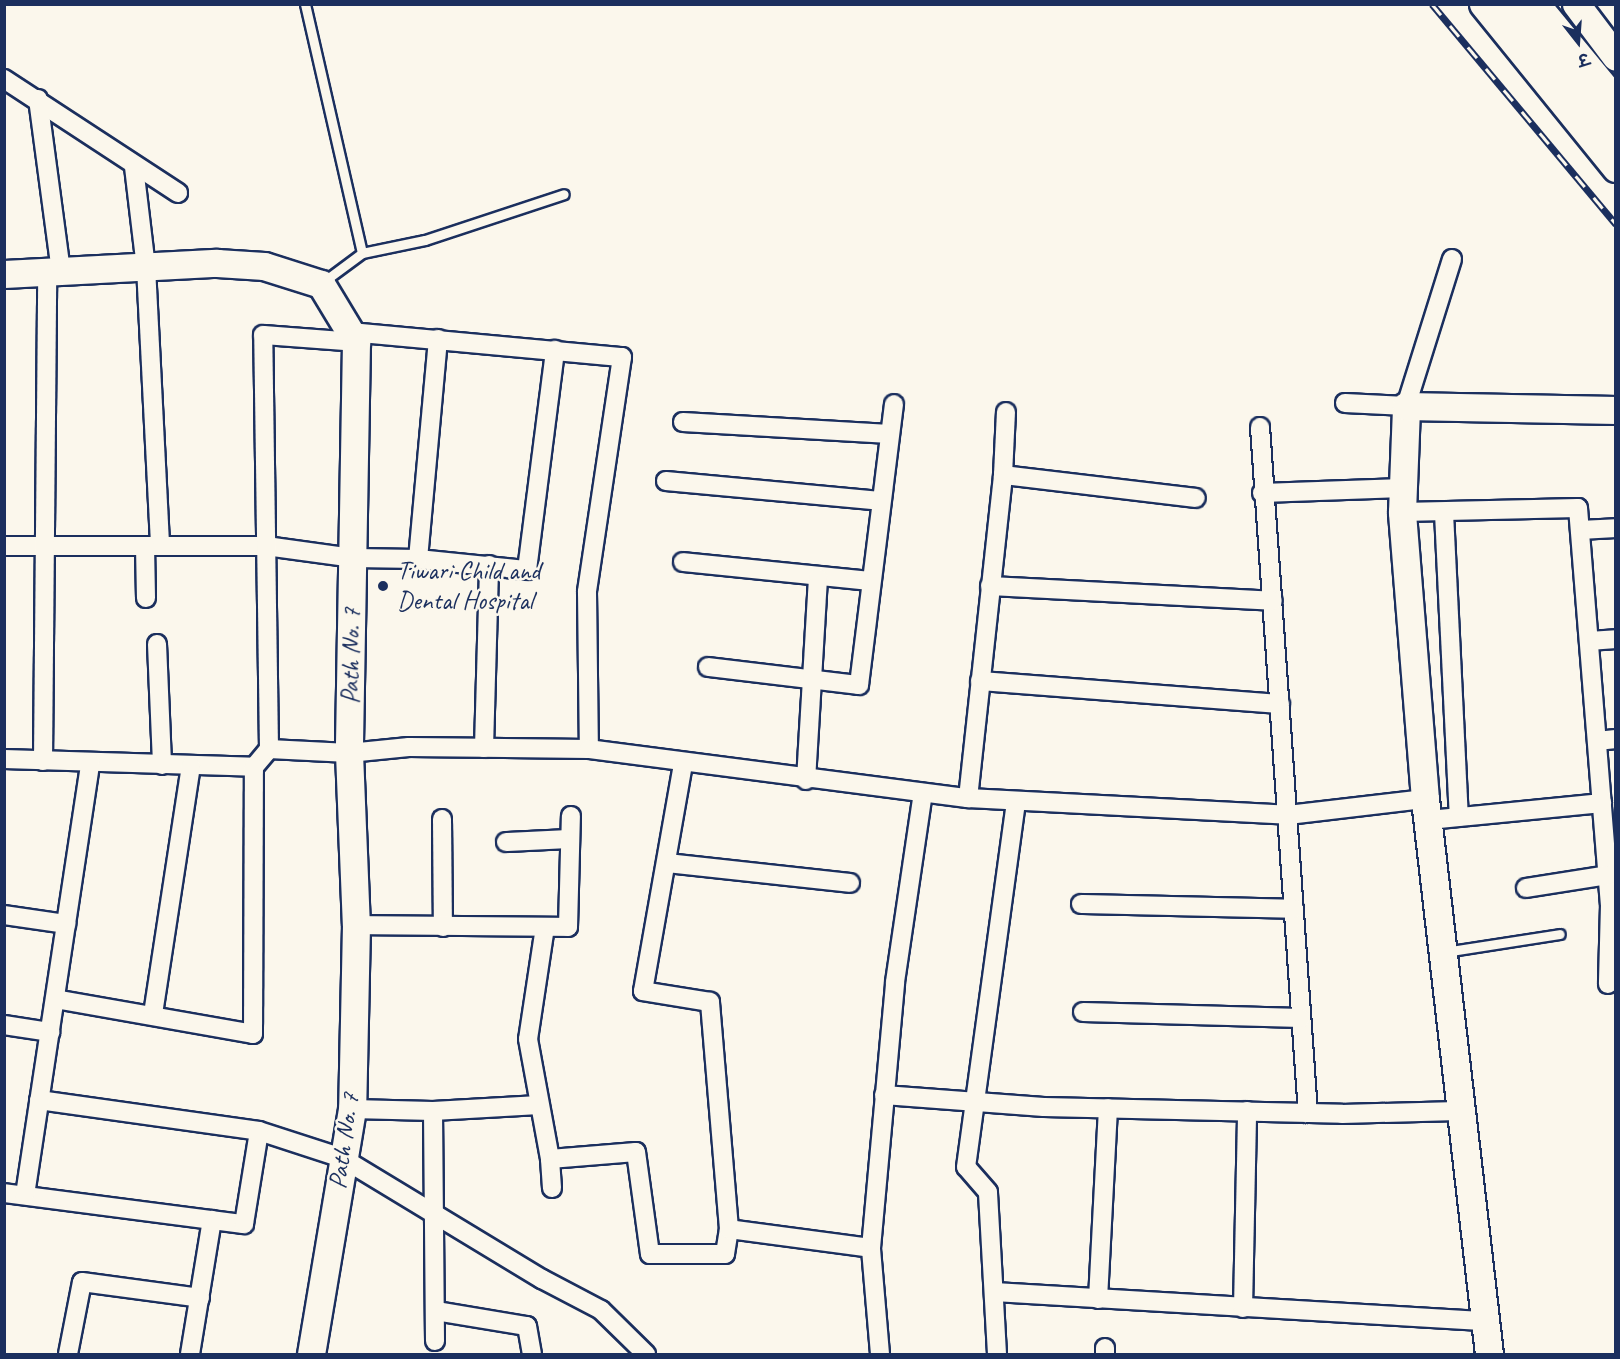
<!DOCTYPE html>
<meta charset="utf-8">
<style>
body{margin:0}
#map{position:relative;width:1620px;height:1359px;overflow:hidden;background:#fbf7ec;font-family:Caveat,"Playpen Sans Deva",sans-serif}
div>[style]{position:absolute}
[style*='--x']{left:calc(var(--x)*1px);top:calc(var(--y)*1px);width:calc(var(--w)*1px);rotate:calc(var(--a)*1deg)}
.roads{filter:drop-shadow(2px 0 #1b2f5e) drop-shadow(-2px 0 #1b2f5e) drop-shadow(0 2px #1b2f5e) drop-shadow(0 -2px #1b2f5e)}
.lane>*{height:9px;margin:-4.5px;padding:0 4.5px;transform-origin:4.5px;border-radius:4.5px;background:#fbf7ec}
.street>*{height:18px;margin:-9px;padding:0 9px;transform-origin:9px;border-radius:9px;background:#fbf7ec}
.secondary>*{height:27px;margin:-13.5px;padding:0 13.5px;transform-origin:13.5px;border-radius:13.5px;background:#fbf7ec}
.rail>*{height:7px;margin-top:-3.5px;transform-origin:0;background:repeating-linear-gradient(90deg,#fbf7ec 0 14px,#1b2f5e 0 28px);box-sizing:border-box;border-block:2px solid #1b2f5e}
.dots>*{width:16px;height:16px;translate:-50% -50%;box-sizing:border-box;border:3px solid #fbf7ec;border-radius:50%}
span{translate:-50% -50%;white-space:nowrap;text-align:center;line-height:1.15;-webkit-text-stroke:5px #fbf7ec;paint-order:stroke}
.poi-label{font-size:26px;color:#1b2f5e}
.left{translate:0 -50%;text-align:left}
.street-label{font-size:26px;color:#1b2f5e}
.frame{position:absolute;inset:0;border:6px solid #1b2f5e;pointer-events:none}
.north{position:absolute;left:1548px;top:12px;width:60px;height:60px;-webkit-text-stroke:4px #fbf7ec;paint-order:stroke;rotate:163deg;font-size:16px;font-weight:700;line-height:24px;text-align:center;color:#1b2f5e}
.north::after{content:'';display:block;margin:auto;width:21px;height:27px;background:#1b2f5e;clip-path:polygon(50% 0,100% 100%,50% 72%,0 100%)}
</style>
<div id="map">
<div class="roads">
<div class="lane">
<i style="--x:305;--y:4;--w:255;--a:77.1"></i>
<i style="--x:323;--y:282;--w:49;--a:-36.6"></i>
<i style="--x:362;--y:253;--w:64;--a:-11.7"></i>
<i style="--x:425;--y:240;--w:146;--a:-18.3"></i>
<i style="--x:1444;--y:952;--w:117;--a:-8.8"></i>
</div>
<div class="street">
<i style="--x:4;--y:79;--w:208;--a:33.2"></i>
<i style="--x:38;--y:99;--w:174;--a:82.4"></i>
<i style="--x:134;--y:167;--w:101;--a:83.2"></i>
<i style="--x:146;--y:267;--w:279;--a:87.1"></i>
<i style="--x:351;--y:332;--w:272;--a:5.3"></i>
<i style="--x:622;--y:357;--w:238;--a:98.5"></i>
<i style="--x:587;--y:592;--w:157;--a:89.3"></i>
<i style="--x:1345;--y:403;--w:61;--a:2.8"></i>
<i style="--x:1406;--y:406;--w:154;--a:-72.6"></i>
<i style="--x:683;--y:422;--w:207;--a:3.3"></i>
<i style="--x:1260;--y:427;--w:688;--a:86"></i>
<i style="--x:1003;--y:475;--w:63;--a:-87.3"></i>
<i style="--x:666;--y:481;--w:215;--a:5.3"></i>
<i style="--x:1262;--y:493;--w:141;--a:-2"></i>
<i style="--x:1402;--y:512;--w:176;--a:-1.3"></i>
<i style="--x:1578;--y:508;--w:398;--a:85.4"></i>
<i style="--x:1610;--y:905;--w:79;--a:91.5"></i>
<i style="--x:1444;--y:513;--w:304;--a:87.2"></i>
<i style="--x:1580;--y:530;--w:36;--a:-3"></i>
<i style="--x:4;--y:546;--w:262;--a:0"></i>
<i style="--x:266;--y:546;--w:89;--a:7.8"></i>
<i style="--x:354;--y:558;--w:64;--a:0.9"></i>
<i style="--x:418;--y:559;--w:110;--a:5.8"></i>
<i style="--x:527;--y:570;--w:222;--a:-82.7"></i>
<i style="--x:145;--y:546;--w:52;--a:88.9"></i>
<i style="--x:418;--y:559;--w:221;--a:-84.8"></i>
<i style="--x:683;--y:562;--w:189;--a:5.8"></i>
<i style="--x:990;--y:586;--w:283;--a:3"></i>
<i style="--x:1589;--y:641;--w:27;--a:-4"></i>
<i style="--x:157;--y:644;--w:121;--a:87.6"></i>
<i style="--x:708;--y:667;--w:152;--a:6.8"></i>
<i style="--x:859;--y:685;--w:283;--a:-82.9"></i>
<i style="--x:980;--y:681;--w:301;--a:4.4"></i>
<i style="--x:1597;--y:741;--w:19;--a:-6"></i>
<i style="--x:484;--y:748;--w:183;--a:-88.4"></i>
<i style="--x:269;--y:749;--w:414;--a:-90.8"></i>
<i style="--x:263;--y:335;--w:93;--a:4.3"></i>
<i style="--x:4;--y:759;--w:250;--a:1.8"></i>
<i style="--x:254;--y:767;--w:23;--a:-50"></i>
<i style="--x:269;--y:749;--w:80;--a:2.9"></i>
<i style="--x:349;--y:753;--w:60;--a:-5.7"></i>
<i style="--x:409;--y:747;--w:180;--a:0.6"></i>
<i style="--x:589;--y:749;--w:382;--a:7.4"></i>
<i style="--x:968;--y:798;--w:320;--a:3"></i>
<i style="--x:1288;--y:815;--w:138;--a:-6.7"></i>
<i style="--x:43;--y:761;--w:489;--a:-89.5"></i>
<i style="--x:806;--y:780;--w:202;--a:-86.6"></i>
<i style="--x:968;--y:798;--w:325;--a:-83.8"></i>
<i style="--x:1003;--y:475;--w:194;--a:6.8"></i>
<i style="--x:442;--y:819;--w:108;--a:89.5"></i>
<i style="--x:1429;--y:820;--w:174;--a:-5.6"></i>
<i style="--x:506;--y:842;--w:64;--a:-2.7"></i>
<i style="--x:667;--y:863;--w:184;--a:6.2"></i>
<i style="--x:1526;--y:888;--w:83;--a:-9"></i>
<i style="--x:1081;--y:904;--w:213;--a:1.3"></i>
<i style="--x:4;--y:915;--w:63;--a:8.3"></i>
<i style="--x:356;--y:925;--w:212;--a:0.5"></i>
<i style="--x:568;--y:927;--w:111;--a:-88.5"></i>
<i style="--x:545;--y:927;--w:113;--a:98.6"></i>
<i style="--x:528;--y:1039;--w:122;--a:79.6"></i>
<i style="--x:55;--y:999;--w:201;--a:10"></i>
<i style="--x:253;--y:1034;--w:267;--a:-89.8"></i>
<i style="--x:1083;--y:1012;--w:218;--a:1.6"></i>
<i style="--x:153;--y:1014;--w:251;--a:-81.3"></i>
<i style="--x:4;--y:1025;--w:47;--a:8.7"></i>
<i style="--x:884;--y:1095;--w:160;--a:4.3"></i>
<i style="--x:1044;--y:1107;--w:298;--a:1.3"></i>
<i style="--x:1342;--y:1114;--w:116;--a:-1.5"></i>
<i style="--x:39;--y:1100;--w:222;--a:8"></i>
<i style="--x:259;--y:1131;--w:87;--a:18"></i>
<i style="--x:342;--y:1158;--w:234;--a:31.2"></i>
<i style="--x:542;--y:1279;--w:67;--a:27.7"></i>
<i style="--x:601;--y:1310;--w:63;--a:44.4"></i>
<i style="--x:352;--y:1109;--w:81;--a:1.4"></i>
<i style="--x:433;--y:1111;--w:106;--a:-3.2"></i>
<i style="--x:433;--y:1111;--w:230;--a:89.5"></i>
<i style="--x:552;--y:1188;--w:29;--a:-94"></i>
<i style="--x:550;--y:1159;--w:86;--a:-4.7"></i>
<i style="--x:636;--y:1152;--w:103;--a:82.2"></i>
<i style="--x:650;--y:1254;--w:75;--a:0"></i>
<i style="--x:725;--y:1254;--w:25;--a:-81"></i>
<i style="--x:729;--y:1229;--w:228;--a:-94.8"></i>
<i style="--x:710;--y:1002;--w:68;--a:-170.7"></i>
<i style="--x:643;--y:991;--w:231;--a:-80"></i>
<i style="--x:4;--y:1193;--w:242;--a:7.4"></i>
<i style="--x:244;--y:1224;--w:94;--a:-80.8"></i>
<i style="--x:25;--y:1195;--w:437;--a:-81.4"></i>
<i style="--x:729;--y:1229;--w:143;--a:7.6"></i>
<i style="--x:995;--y:1292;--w:491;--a:3.4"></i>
<i style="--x:1098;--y:1299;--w:191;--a:-87"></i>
<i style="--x:1243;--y:1308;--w:197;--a:-88.8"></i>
<i style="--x:436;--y:1311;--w:92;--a:9.4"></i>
<i style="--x:527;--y:1326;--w:28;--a:80"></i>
<i style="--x:1105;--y:1348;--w:6;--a:90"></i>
<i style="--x:68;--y:1354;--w:73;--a:-79"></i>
<i style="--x:82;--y:1282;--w:119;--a:7.7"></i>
<i style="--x:190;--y:1354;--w:136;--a:-80.7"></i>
<i style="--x:880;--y:1354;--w:106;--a:-94.9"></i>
<i style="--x:871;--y:1248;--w:267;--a:-84.8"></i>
<i style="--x:895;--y:982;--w:191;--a:-81.6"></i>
<i style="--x:997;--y:1354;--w:162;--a:-93.2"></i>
<i style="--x:988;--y:1192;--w:33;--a:-131"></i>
<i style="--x:966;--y:1167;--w:369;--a:-82.2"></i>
</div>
<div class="secondary">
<i style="--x:1483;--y:4;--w:211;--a:51"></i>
<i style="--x:1510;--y:4;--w:167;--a:50.6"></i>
<i style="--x:1536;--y:4;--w:126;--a:50.5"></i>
<i style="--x:1576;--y:4;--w:66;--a:53"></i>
<i style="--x:4;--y:274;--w:213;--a:-3"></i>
<i style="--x:217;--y:263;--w:47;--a:3.7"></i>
<i style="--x:264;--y:266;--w:60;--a:17.5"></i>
<i style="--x:321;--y:284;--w:68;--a:58.9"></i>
<i style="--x:356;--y:342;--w:411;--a:91"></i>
<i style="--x:349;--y:753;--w:172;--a:87.7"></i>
<i style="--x:356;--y:925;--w:184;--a:91.2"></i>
<i style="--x:352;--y:1109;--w:248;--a:99.5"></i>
<i style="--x:1489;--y:1354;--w:559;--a:-96.58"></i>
<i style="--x:1425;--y:799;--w:288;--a:-94.6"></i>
<i style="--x:1402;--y:512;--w:106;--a:-87.8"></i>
<i style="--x:1406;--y:406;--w:210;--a:1.1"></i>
</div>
</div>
<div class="rail">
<i style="--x:1432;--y:4;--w:287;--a:50.1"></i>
</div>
<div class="dots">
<i style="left:383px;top:586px;background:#1b2f5e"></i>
</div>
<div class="poi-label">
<span class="left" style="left:397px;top:586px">Tiwari Child and<br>Dental Hospital</span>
</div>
<div class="street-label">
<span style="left:351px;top:656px;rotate:-89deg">Path No. 7</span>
<span style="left:344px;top:1141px;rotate:-82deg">Path No. 7</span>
</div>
<div class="frame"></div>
<div class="north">उ</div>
</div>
